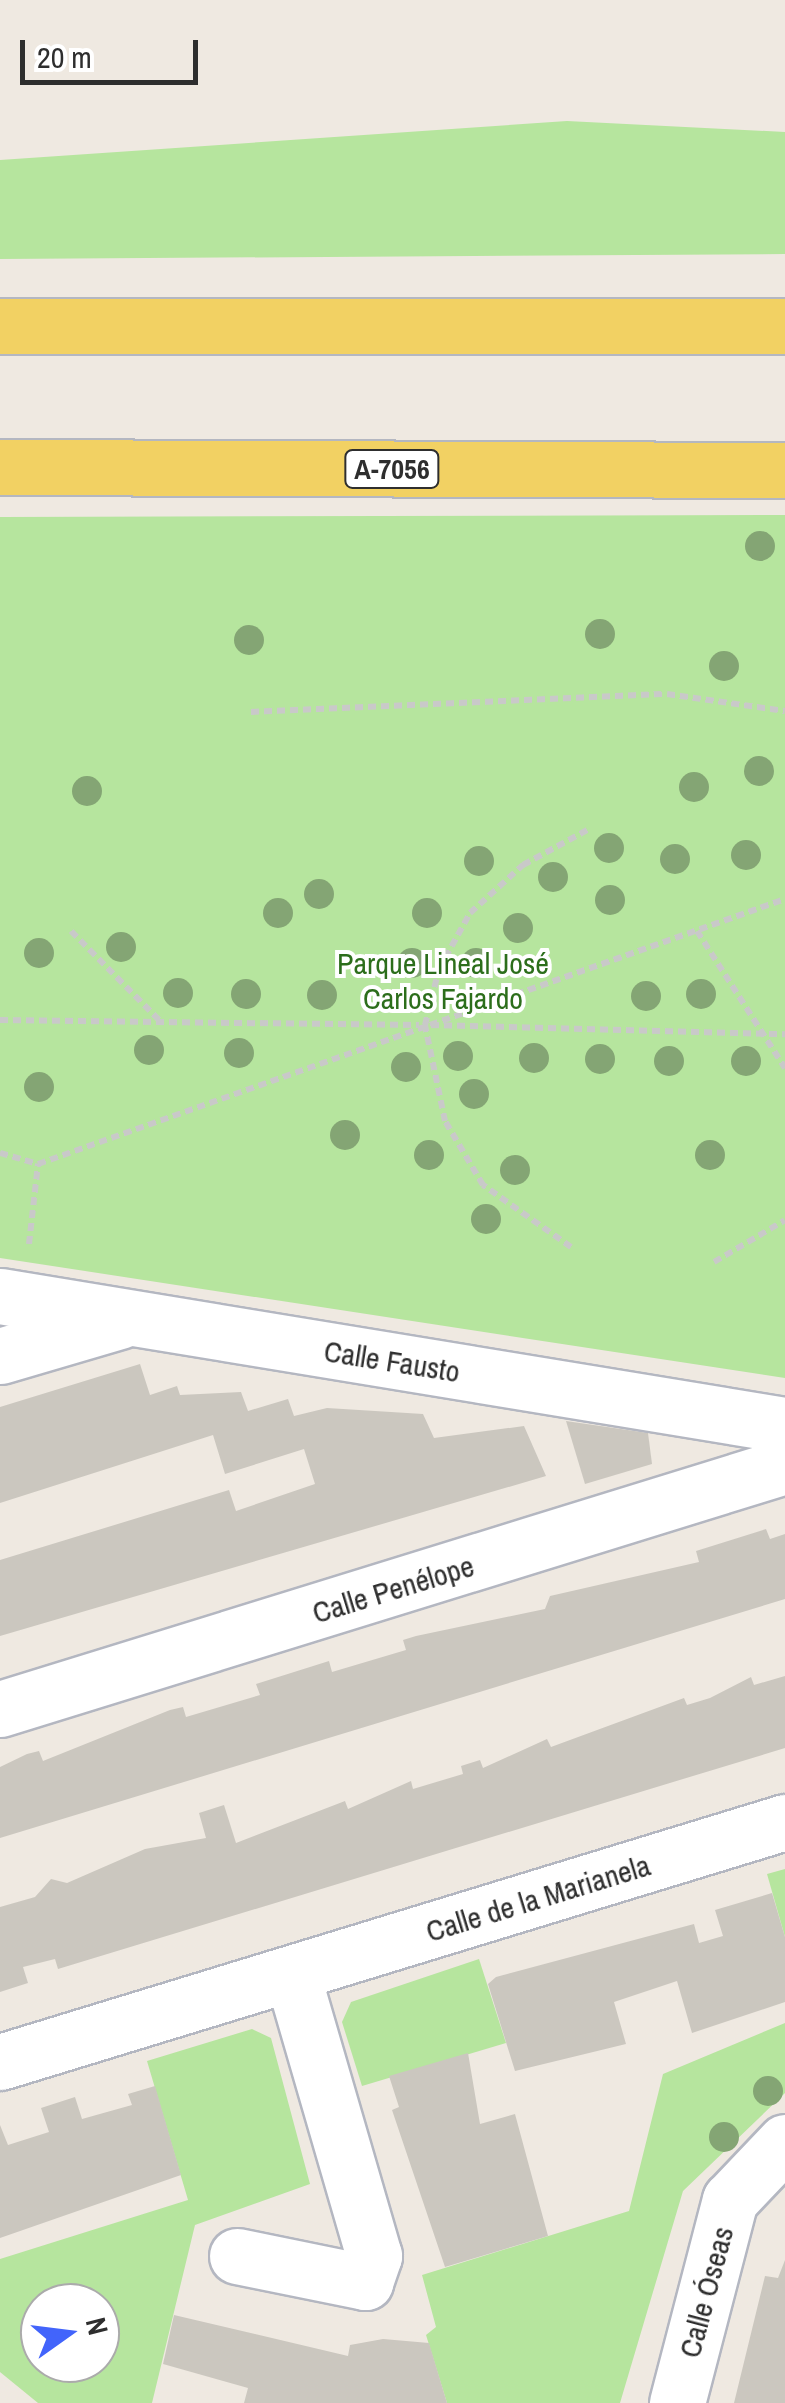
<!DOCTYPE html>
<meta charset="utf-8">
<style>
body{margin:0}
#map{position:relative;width:785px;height:2403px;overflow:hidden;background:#efe9e1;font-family:"Archivo Narrow",sans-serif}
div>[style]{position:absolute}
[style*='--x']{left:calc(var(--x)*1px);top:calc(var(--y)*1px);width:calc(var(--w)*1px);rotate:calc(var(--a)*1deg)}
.green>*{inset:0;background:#b6e59e}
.building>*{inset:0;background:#cbc7bf}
.path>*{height:6px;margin-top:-3px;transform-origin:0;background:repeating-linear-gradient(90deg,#c9c9c9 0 8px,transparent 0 13px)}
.roads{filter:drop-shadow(2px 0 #b4b7c1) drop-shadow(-2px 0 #b4b7c1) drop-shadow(0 2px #b4b7c1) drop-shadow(0 -2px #b4b7c1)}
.minor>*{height:55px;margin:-27.5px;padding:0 27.5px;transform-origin:27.5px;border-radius:27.5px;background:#fff}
.major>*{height:55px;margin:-27.5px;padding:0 27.5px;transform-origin:27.5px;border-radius:27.5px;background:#f2d163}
.trees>*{width:30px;height:30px;margin:-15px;border-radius:50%;background:#84a574}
span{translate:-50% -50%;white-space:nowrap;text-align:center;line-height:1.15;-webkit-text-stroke:8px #fff;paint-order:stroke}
.shield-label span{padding:2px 8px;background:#fff;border:2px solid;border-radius:8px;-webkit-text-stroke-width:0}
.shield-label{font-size:28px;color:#2e2e2e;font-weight:700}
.park-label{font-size:30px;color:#2c6e1b}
.street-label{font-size:30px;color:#2e2e2e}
.north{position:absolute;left:20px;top:2283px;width:100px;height:100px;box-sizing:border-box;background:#fff;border:2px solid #ababab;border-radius:50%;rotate:76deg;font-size:28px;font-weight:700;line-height:40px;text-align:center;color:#2e2e2e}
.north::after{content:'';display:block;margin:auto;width:35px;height:45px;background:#4264fb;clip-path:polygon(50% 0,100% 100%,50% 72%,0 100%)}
.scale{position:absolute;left:20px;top:40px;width:178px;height:45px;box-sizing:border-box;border:5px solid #2e2e2e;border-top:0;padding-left:12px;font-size:30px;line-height:35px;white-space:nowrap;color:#2e2e2e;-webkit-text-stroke:8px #fff;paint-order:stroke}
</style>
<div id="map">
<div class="green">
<i style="clip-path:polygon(567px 121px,785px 132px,785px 254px,0 259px,0 160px)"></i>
<i style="clip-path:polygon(785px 515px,785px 1378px,0 1258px,0 517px)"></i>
<i style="clip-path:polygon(785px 1869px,785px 1937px,767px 1874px)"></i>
<i style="clip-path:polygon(479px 1959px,506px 2043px,362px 2086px,342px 2022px,351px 2002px)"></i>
<i style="clip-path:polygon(785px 2023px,785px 2093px,683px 2191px,620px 2403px,447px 2403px,426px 2335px,436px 2327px,422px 2275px,629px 2211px,663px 2074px)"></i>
<i style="clip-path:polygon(evenodd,252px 2029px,271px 2038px,310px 2184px,195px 2225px,152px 2403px,38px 2403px,0 2372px,0 2259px,188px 2200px,147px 2061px,252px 2029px,40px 2303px,100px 2303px,100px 2363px,40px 2363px,40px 2303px)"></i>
</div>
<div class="building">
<i style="clip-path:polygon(140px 1364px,150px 1395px,177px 1386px,180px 1395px,241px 1392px,248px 1411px,288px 1399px,294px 1416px,327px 1408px,423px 1414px,434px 1438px,524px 1426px,546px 1476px,0 1636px,0 1560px,229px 1490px,236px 1511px,315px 1484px,304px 1449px,225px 1474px,213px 1435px,0 1503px,0 1407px)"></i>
<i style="clip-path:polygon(566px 1421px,648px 1433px,652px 1464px,585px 1484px)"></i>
<i style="clip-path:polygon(766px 1529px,770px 1539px,785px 1534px,785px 1599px,0 1838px,0 1767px,27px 1754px,39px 1751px,43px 1761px,170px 1710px,183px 1707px,186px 1717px,260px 1695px,256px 1684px,329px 1661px,332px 1672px,406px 1650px,403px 1640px,416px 1636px,545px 1609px,550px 1596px,699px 1562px,696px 1551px)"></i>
<i style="clip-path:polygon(785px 1676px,785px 1748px,58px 1969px,55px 1959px,23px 1967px,28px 1983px,0 1992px,0 1907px,35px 1897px,51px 1879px,67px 1883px,145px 1849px,206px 1838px,199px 1813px,224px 1805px,236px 1843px,345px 1801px,348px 1809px,411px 1781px,413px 1789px,463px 1774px,461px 1766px,480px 1760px,483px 1768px,547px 1739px,551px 1747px,684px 1698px,687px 1705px,710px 1698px,751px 1677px,754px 1685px)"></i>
<i style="clip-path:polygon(772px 1893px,785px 1937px,785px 2002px,692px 2033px,677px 1981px,614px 2002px,626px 2044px,515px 2071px,488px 1984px,496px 1977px,694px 1924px,699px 1943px,723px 1936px,715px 1910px)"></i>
<i style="clip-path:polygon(468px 2053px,480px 2124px,515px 2114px,548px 2236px,445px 2267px,392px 2110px,399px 2107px,389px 2076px)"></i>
<i style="clip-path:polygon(155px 2086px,181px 2175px,0 2238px,0 2125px,8px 2145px,49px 2132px,41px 2108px,75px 2097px,82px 2119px,132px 2105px,128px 2094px)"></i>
<i style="clip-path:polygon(785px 2260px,785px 2403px,734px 2403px,765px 2276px,778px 2278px)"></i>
<i style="clip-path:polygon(174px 2315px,348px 2356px,350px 2345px,383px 2339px,429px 2343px,447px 2403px,244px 2403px,248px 2388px,163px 2364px)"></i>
</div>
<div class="path">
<i style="--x:251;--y:712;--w:416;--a:-2.5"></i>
<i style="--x:667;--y:694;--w:119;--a:8.2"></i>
<i style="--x:71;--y:931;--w:127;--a:45.3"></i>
<i style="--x:697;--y:931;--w:163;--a:57.3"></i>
<i style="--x:0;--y:1020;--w:419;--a:0.7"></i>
<i style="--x:431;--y:1025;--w:354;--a:1.5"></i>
<i style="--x:0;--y:1153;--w:40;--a:16"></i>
<i style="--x:29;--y:1244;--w:81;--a:-83.6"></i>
<i style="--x:38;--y:1164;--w:793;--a:-19.53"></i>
<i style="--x:571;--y:1247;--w:108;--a:-144.8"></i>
<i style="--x:483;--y:1185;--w:74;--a:-120.7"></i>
<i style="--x:445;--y:1121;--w:98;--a:-101.8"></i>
<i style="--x:425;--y:1025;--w:58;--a:-76"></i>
<i style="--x:439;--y:969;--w:64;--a:-61"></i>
<i style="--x:470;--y:913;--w:72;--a:-42.2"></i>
<i style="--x:523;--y:865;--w:77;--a:-28.6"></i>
<i style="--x:714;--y:1262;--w:82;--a:-30.6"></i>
</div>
<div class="roads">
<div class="minor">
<i style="--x:0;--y:1296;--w:796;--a:9.33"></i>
<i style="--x:0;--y:1356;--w:125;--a:-16.3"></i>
<i style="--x:0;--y:1709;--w:822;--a:-17.2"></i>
<i style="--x:0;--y:2062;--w:821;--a:-17"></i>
<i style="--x:237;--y:2256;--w:131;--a:11.5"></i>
<i style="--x:365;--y:2282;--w:28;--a:-71"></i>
<i style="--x:374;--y:2256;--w:294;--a:-106.2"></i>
<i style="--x:677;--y:2403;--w:210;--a:-75.4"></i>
<i style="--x:730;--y:2200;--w:80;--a:-46.5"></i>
</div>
<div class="major">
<i style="--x:0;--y:326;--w:785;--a:0"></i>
<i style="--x:0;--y:467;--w:785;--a:0.22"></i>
</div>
</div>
<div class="trees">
<i style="left:760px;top:546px"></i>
<i style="left:600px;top:634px"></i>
<i style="left:249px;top:640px"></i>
<i style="left:724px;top:666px"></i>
<i style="left:759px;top:771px"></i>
<i style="left:694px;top:787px"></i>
<i style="left:87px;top:791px"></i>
<i style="left:609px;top:848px"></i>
<i style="left:746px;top:855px"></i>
<i style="left:675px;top:859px"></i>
<i style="left:479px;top:861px"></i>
<i style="left:553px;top:877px"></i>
<i style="left:319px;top:894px"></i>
<i style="left:610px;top:900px"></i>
<i style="left:278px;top:913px"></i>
<i style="left:427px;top:913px"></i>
<i style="left:518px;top:928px"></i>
<i style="left:121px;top:947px"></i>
<i style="left:39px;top:953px"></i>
<i style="left:412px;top:963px"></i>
<i style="left:476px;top:963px"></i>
<i style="left:178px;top:993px"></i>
<i style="left:246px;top:994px"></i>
<i style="left:701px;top:994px"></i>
<i style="left:322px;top:995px"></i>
<i style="left:646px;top:996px"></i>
<i style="left:149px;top:1050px"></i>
<i style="left:239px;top:1053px"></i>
<i style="left:458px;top:1056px"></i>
<i style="left:534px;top:1058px"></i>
<i style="left:600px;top:1059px"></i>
<i style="left:669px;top:1061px"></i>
<i style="left:746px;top:1061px"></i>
<i style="left:406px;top:1067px"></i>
<i style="left:39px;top:1087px"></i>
<i style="left:474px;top:1094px"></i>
<i style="left:345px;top:1135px"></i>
<i style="left:429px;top:1155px"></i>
<i style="left:710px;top:1155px"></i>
<i style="left:515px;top:1170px"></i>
<i style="left:486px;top:1219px"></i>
<i style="left:768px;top:2091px"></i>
<i style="left:724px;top:2137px"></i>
</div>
<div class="shield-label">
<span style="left:392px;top:469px">A-7056</span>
</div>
<div class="park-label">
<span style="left:443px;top:980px">Parque Lineal José<br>Carlos Fajardo</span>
</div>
<div class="street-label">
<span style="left:392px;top:1361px;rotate:9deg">Calle Fausto</span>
<span style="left:393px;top:1589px;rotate:-17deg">Calle Penélope</span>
<span style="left:538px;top:1898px;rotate:-17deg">Calle de la Marianela</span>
<span style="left:706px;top:2292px;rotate:-75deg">Calle Óseas</span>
</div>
<div class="north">N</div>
<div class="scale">20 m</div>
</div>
